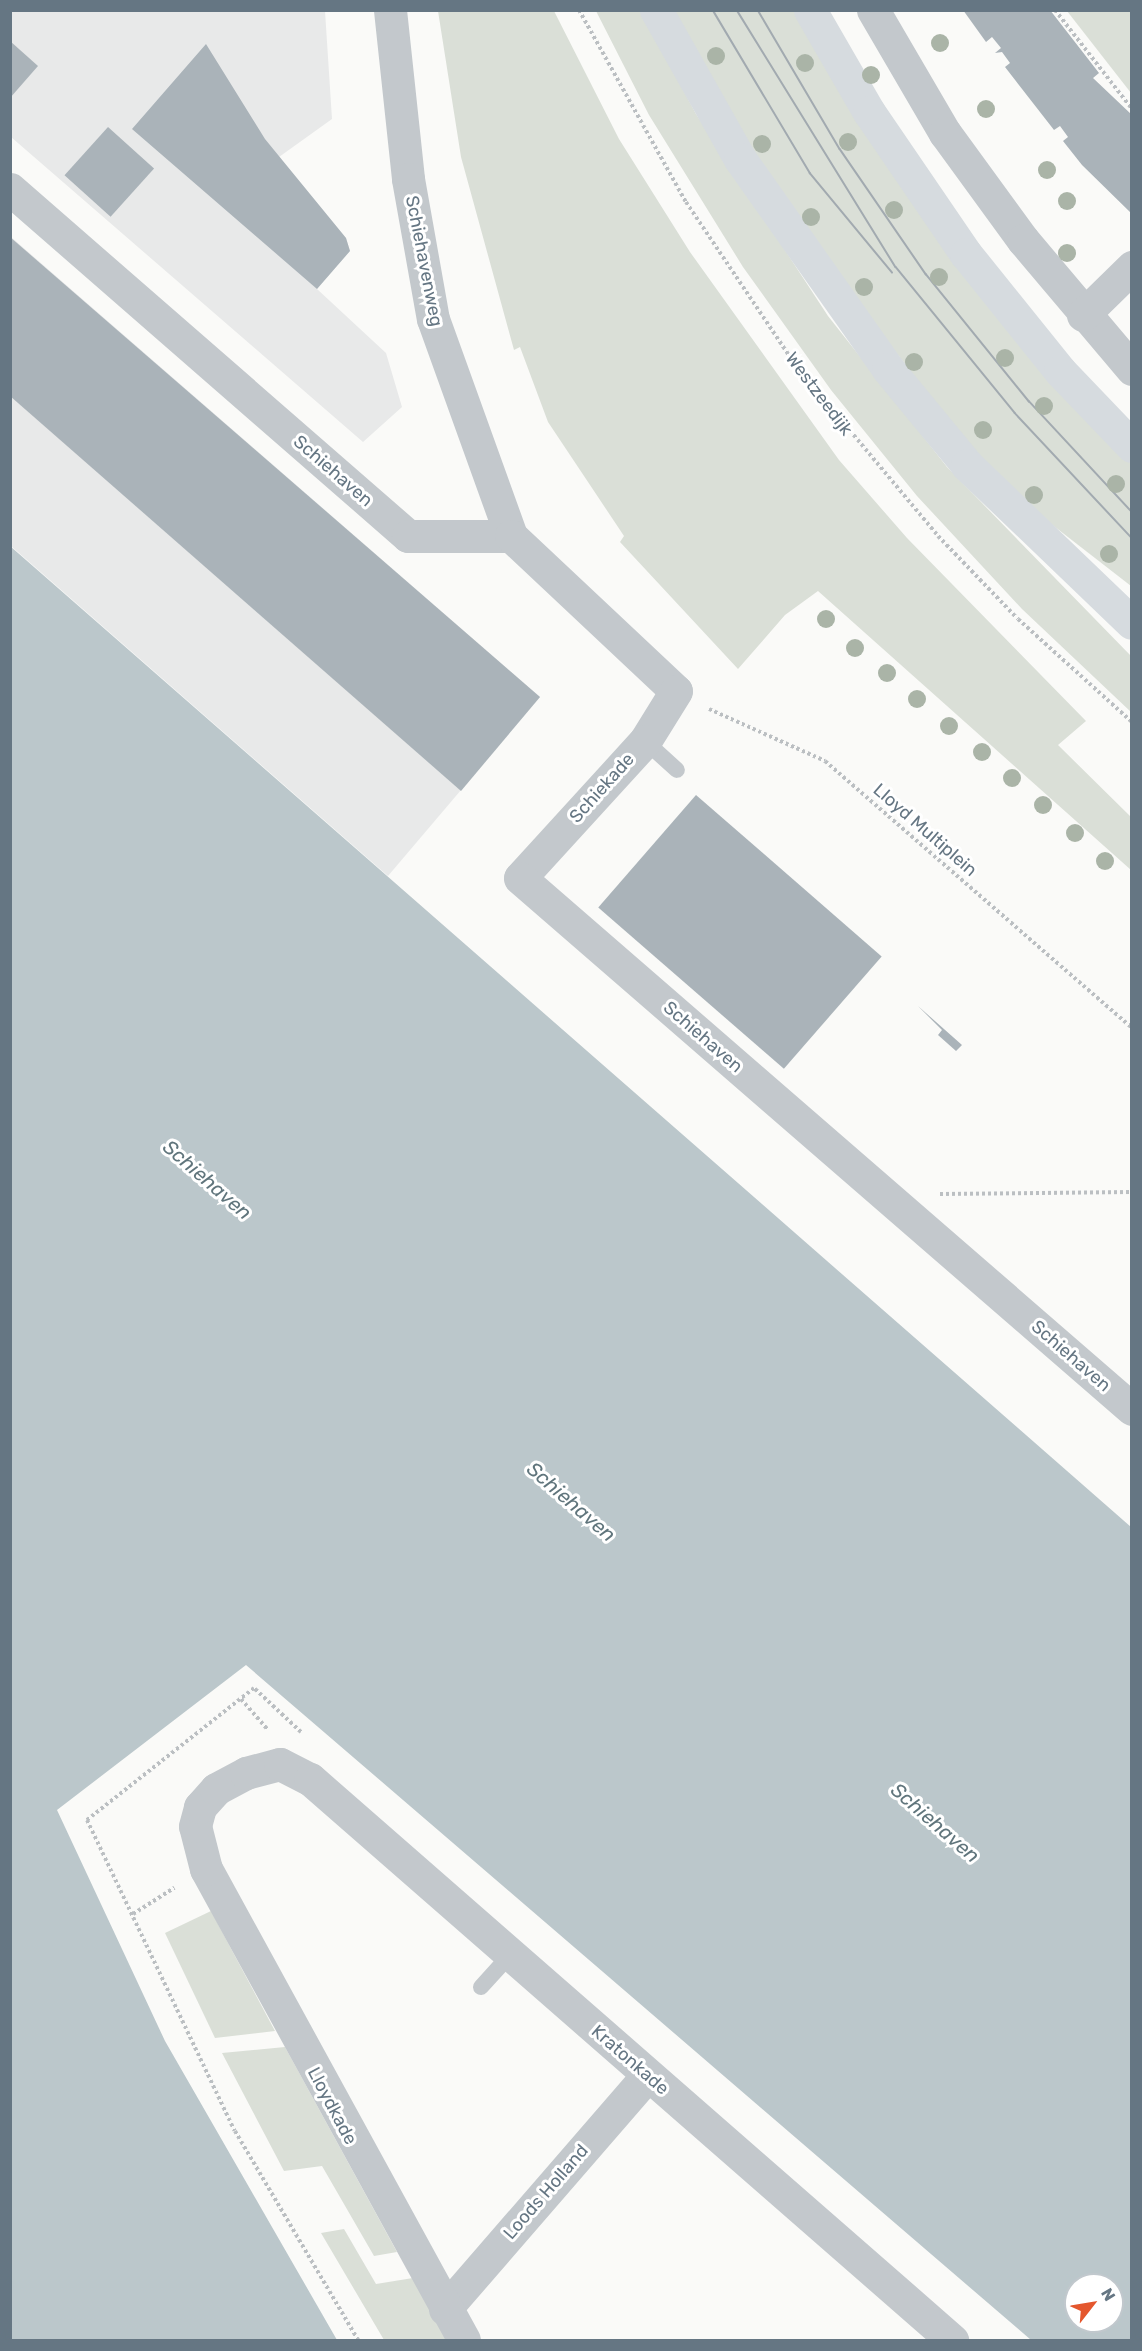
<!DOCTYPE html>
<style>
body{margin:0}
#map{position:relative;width:1142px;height:2351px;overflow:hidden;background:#fafaf8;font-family:Rubik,sans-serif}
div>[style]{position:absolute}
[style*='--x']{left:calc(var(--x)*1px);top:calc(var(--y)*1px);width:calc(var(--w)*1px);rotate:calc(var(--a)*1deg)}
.built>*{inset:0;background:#e8e9e9}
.green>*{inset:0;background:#dadfd7}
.water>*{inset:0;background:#bbc7cb}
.building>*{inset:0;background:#aab3b9;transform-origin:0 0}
.path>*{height:4px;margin-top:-2px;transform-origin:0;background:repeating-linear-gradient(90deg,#bbbfc2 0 3px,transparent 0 6px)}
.service>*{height:16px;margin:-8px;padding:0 8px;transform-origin:8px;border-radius:8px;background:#c3c8cc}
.minor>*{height:33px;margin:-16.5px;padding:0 16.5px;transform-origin:16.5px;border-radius:16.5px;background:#c3c8cc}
.secondary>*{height:33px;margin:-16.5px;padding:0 16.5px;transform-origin:16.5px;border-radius:16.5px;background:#d6dbdf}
.tram>*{height:1.5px;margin:-0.75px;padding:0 0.75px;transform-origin:0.75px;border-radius:0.75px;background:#a2aab0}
.trees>*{width:18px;height:18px;margin:-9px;border-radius:50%;background:#aab4a7}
span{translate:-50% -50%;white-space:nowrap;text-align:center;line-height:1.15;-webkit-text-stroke:6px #fff;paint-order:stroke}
.street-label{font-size:18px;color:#657683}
.water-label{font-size:20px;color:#60757c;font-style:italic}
.frame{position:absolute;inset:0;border:12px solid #657683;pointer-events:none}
.north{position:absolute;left:1064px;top:2273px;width:60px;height:60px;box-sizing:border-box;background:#fff;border:2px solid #c1c8cd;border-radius:50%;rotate:59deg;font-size:16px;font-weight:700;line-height:24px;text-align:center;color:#657683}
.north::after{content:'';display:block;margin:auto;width:21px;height:27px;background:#e4572e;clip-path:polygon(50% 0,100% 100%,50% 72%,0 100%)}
</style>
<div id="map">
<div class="built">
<i style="clip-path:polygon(11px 11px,325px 11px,332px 119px,279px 157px,346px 238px,350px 251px,317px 289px,386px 353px,402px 407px,363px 442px,11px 137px)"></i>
<i style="clip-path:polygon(11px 237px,540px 697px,388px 876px,11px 546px)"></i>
</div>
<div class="green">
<i style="clip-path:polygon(438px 11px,554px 11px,619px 139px,690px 252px,839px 460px,907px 538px,1086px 721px,1058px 745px,1131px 817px,1131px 870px,818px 591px,785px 615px,738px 669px,620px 542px,624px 536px,548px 422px,520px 347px,514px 350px,461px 157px)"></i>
<i style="clip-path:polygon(596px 11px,641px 11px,696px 114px,828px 316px,947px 467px,1131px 656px,1131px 712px,1022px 609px,917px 496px,831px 390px,743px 267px,649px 115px)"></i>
<i style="clip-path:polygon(674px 11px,794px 11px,1131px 463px,1131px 586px,1037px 513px,969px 446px,855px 300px,750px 146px)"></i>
<i style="clip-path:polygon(1067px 11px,1131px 11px,1131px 93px)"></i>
<i style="clip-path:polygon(211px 1911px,275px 2031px,215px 2038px,165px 1933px)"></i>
<i style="clip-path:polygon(285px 2047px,397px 2252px,374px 2256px,322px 2166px,284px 2171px,222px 2053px)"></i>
<i style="clip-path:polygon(344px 2229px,376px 2284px,413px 2278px,449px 2340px,384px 2340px,321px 2233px)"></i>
</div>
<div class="water">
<i style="clip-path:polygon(evenodd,10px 546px,1131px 1527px,1131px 2340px,1031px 2340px,246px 1665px,57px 1810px,165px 2041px,337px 2340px,11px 2340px,10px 546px,1076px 2285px,1112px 2285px,1112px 2321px,1076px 2321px,1076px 2285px)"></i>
</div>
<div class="building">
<i style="clip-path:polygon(963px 10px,1050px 10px,1099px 73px,1093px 78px,1132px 115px,1132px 214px,1082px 165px,1063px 141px,1068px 137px,1060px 126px,1054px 130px,1005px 67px,1010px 63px,1002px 52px,995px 53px,1001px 48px,992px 37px,986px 42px)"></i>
<i style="clip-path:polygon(10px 41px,38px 66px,10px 98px)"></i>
<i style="clip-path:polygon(206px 44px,265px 139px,346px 238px,350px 251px,317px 289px,132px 129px)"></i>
<i style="left:108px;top:127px;width:62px;height:65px;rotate:42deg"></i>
<i style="clip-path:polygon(10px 237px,540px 697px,461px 791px,10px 396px)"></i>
<i style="left:696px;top:795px;width:246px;height:149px;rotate:41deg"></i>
<i style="clip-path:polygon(918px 1006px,962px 1045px,956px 1051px,938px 1035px,942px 1030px)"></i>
</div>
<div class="path">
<i style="--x:579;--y:10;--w:220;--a:60.9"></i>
<i style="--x:686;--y:202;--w:197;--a:56.1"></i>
<i style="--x:796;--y:366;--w:222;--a:50.1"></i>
<i style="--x:938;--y:536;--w:115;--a:46.1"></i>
<i style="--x:1018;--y:619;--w:154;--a:42.1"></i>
<i style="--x:1055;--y:10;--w:125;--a:52.1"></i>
<i style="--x:709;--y:709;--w:127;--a:24.1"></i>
<i style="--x:825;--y:761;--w:407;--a:41"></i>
<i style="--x:940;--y:1194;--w:192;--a:-0.6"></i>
<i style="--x:241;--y:1699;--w:41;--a:48.9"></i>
<i style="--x:301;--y:1732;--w:64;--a:-136.9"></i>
<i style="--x:254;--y:1688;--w:213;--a:141.7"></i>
<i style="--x:87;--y:1820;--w:344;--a:64.6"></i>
<i style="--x:235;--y:2131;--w:243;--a:59.5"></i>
<i style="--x:133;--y:1914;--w:49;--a:-32.4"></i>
</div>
<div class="service">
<i style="--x:645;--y:741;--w:43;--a:42.2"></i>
<i style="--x:481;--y:1987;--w:43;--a:-47.8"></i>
</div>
<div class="minor">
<i style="--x:390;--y:10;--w:170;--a:83.9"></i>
<i style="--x:408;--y:179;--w:142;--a:79.9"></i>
<i style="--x:433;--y:319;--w:231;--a:70.2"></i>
<i style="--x:873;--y:10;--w:143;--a:59.7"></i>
<i style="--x:945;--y:133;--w:132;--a:53.9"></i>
<i style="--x:1023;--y:240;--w:169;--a:49.8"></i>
<i style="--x:10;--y:189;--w:528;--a:41.08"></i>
<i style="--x:408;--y:536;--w:103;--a:0"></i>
<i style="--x:511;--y:536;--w:226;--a:43.2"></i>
<i style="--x:676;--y:691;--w:59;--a:121.8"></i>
<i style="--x:645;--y:741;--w:185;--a:132.4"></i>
<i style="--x:520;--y:878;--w:810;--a:40.95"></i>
<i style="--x:1083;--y:315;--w:69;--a:-44.4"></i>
<i style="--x:445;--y:2309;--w:308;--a:-49.1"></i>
<i style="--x:464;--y:2340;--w:537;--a:-118.71"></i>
<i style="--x:206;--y:1869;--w:44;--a:-104.3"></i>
<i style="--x:195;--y:1826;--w:20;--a:-75"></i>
<i style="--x:200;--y:1807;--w:24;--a:-48"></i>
<i style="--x:216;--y:1789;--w:34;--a:-28"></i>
<i style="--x:246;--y:1773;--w:35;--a:-15"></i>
<i style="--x:280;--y:1764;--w:34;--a:27"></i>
<i style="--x:310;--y:1779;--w:853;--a:41.15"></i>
</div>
<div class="secondary">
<i style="--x:656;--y:10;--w:171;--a:60.6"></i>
<i style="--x:740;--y:159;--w:257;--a:54.8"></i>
<i style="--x:888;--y:369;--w:124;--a:50.5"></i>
<i style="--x:967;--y:465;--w:228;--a:43.8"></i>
<i style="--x:810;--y:10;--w:118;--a:60"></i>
<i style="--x:869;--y:112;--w:172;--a:55.7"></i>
<i style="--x:966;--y:254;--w:150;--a:51.2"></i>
<i style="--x:1060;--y:371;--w:104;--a:46.2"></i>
</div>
<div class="tram">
<i style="--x:713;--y:10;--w:190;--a:59.2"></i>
<i style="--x:810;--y:173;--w:129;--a:50.4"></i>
<i style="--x:737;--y:10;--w:302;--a:58.3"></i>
<i style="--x:896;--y:267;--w:188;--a:50.8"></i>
<i style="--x:1015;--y:413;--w:171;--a:46.9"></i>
<i style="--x:758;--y:10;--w:161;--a:59.5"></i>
<i style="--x:840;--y:149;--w:152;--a:55.5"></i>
<i style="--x:926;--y:274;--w:164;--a:51"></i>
<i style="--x:1029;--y:401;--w:151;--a:47.1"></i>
</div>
<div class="trees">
<i style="left:940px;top:43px"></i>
<i style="left:716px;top:56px"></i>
<i style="left:805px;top:63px"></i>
<i style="left:871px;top:75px"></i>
<i style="left:986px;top:109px"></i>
<i style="left:848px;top:142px"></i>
<i style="left:762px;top:144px"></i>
<i style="left:1047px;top:170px"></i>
<i style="left:1067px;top:201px"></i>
<i style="left:894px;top:210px"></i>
<i style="left:811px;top:217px"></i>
<i style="left:1067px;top:253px"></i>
<i style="left:939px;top:277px"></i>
<i style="left:864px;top:287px"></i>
<i style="left:1005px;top:358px"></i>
<i style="left:914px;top:362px"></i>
<i style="left:1044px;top:406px"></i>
<i style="left:983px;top:430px"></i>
<i style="left:1116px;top:484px"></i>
<i style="left:1034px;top:495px"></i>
<i style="left:1109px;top:554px"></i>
<i style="left:826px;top:619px"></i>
<i style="left:855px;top:648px"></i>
<i style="left:887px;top:673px"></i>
<i style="left:917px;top:699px"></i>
<i style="left:949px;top:726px"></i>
<i style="left:982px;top:752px"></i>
<i style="left:1012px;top:778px"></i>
<i style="left:1043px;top:805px"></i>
<i style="left:1075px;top:833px"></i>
<i style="left:1105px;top:861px"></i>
</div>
<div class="street-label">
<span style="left:424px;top:261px;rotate:79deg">Schiehavenweg</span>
<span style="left:819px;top:394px;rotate:53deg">Westzeedijk</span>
<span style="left:333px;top:471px;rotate:41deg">Schiehaven</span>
<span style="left:602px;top:788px;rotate:-48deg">Schiekade</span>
<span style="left:925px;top:830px;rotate:41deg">Lloyd Multiplein</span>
<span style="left:703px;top:1037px;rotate:41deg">Schiehaven</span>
<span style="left:1071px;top:1356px;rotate:41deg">Schiehaven</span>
<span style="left:630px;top:2060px;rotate:41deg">Kratonkade</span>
<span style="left:332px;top:2106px;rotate:62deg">Lloydkade</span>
<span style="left:546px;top:2192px;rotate:-49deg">Loods Holland</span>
</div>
<div class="water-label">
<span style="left:207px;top:1180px;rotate:41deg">Schiehaven</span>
<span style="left:571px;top:1502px;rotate:41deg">Schiehaven</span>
<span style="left:935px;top:1823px;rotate:41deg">Schiehaven</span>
</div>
<div class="frame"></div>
<div class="north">N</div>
</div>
